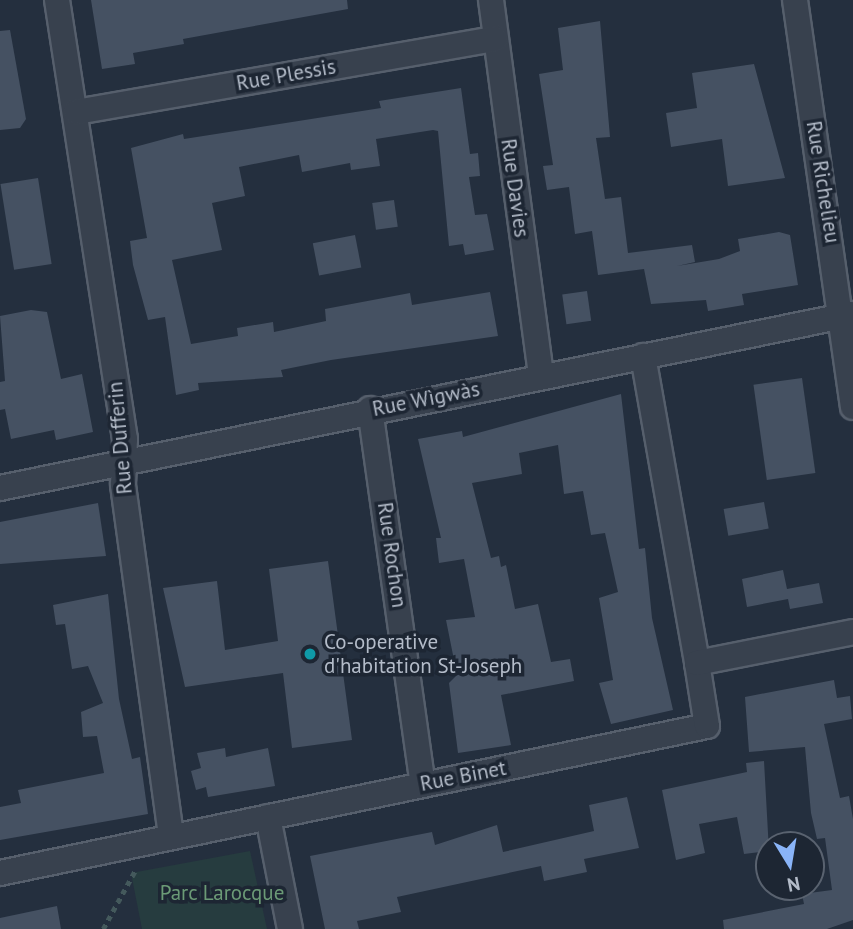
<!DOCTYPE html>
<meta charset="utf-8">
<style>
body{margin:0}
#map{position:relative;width:853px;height:929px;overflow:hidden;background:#242f3e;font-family:"PT Sans",sans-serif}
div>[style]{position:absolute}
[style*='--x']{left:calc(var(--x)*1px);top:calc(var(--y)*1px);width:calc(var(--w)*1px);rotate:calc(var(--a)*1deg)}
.green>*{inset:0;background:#263c3f}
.building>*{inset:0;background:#455162;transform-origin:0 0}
.path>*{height:4.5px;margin-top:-2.25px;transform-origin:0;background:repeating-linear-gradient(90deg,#44595c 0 5px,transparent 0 10px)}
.roads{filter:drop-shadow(2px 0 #565f6c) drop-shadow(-2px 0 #565f6c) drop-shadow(0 2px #565f6c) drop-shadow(0 -2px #565f6c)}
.street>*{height:24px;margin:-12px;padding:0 12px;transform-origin:12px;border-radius:12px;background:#38414e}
.dots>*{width:19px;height:19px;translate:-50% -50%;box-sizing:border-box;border:4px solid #1d2633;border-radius:50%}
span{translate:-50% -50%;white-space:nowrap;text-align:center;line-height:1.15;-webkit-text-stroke:7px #1d2633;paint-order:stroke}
.street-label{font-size:21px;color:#b4bcc9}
.poi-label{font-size:21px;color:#b4bcc9}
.left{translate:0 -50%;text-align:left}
.park-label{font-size:21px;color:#6b9a76}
.north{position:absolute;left:755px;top:831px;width:70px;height:70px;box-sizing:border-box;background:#1d2633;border:2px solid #59626f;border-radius:50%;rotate:169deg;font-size:19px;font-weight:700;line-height:28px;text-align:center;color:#b4bcc9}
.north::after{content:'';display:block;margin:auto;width:24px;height:32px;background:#8ab4f8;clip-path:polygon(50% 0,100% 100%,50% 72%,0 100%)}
</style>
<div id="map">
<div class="green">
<i style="clip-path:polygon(250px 851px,267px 929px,142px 929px,131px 873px)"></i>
</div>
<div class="building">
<i style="clip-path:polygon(91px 0,347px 0,348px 9px,183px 39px,184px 44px,133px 53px,135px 64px,102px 69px)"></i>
<i style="clip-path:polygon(600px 21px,610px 137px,596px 138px,605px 199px,621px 197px,628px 253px,692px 245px,695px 262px,677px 266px,719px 259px,740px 251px,738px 239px,779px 232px,790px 235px,798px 285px,742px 294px,744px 305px,708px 311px,706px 300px,651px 304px,644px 269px,598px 275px,592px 231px,575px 234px,569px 187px,547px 190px,543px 166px,553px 165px,539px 74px,563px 70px,558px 28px)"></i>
<i style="clip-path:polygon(10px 30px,26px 119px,20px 128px,0 130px,0 31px)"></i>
<i style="clip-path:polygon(754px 64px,785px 178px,728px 186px,722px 139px,671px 147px,666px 113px,697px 108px,692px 73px)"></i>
<i style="clip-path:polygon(461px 88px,470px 154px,478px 153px,480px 176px,469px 177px,475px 215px,487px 214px,494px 250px,465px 255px,463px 244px,449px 246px,438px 131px,433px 130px,376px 139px,380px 166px,351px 170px,350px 163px,302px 172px,299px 155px,239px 167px,245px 196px,212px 203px,222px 250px,172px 260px,191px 344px,238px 336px,237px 328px,273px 322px,274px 332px,326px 321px,325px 309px,410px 293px,412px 305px,490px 292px,498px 336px,331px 360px,281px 370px,283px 377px,198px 383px,199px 390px,176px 395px,165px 317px,148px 320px,133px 265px,130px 241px,147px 238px,131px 148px,183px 134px,184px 139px,381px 108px,379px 101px)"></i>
<i style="left:38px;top:178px;width:87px;height:38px;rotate:81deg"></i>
<i style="left:394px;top:200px;width:27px;height:22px;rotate:82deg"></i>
<i style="left:355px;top:235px;width:33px;height:43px;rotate:79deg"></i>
<i style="left:587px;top:291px;width:30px;height:25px;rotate:82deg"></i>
<i style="clip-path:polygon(31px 310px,47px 312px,61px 379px,82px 374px,93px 432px,56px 440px,54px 430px,11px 439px,5px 409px,0 410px,0 382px,5px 381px,0 316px)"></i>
<i style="left:802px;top:378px;width:96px;height:49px;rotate:82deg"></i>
<i style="clip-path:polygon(621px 394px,639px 549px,645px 548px,652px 618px,673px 710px,611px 724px,599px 683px,613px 680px,599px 598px,618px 592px,605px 533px,591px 535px,583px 491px,564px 494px,558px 445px,519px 453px,522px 474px,472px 483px,491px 558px,499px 556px,501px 567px,506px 565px,515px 609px,538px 604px,551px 662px,570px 659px,574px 681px,501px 695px,511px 745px,458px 753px,449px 683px,457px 675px,446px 620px,475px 617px,464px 559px,439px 563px,436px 538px,441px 538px,418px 439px,462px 431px,463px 437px)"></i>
<i style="left:764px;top:502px;width:27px;height:41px;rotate:80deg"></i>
<i style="clip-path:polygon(98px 503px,106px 556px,0 564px,0 522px)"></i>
<i style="clip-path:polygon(328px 561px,352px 740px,292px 748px,283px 673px,185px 687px,163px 588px,217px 581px,225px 650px,278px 641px,269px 569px)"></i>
<i style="clip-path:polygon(783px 570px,787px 589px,819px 583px,823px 603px,790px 609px,788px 599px,747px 607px,742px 579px)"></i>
<i style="clip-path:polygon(108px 594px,119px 699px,132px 759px,140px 757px,148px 814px,0 840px,0 807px,21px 803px,18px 790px,104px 773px,97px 736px,83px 737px,81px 712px,103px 703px,88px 666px,72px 669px,65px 624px,56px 625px,53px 605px)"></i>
<i style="clip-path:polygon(834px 680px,837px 698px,850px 696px,852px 719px,824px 724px,840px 798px,849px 796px,853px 819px,853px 920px,827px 929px,724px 929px,723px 920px,804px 904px,802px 894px,832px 890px,825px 838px,817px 839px,811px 813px,805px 747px,749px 752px,745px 697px)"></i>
<i style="clip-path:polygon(225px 748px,226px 757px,268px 748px,275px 786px,208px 797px,206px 787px,196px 790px,191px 771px,201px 768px,197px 753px)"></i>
<i style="clip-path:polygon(764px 761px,769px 851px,744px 854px,737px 817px,699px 824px,705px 853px,676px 860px,662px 790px,747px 772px,746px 763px)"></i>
<i style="clip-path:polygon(627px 797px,639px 848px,584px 859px,587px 872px,544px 881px,541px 866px,397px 897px,401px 912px,357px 921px,359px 929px,325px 929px,310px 856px,432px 832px,435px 845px,497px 825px,503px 852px,594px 831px,589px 805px)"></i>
<i style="clip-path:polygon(57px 906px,61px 929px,0 929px,0 918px)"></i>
</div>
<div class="path">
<i style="--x:103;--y:929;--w:68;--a:-61.2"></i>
</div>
<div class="roads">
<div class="street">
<i style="--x:57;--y:0;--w:444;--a:81.2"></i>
<i style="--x:125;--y:439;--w:46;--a:92.5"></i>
<i style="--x:123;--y:485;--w:354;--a:82.2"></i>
<i style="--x:491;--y:0;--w:379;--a:82.4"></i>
<i style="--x:795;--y:0;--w:411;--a:81.9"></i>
<i style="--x:76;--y:112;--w:426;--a:-9.9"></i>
<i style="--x:643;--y:356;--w:312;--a:80"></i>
<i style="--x:370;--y:409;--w:379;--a:82"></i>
<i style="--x:0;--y:488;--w:871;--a:-11.53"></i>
<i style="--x:268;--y:817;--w:114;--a:78.9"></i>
<i style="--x:0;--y:873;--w:722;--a:-11.75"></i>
<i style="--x:707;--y:726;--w:64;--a:-99"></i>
<i style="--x:697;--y:663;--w:159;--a:-11.2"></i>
</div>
</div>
<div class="dots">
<i style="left:310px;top:654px;background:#0f9aa8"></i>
</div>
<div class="street-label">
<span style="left:286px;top:75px;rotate:-10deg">Rue Plessis</span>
<span style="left:823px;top:182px;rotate:81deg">Rue Richelieu</span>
<span style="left:515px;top:188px;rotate:82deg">Rue Davies</span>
<span style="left:426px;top:399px;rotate:-11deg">Rue Wìgwàs</span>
<span style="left:120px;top:438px;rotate:-95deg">Rue Dufferin</span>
<span style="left:392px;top:555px;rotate:82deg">Rue Rochon</span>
<span style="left:463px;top:776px;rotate:-11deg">Rue Binet</span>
</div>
<div class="poi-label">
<span class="left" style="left:324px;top:654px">Co-operative<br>d'habitation St-Joseph</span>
</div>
<div class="park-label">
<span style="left:222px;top:893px">Parc Larocque</span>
</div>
<div class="north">N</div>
</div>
